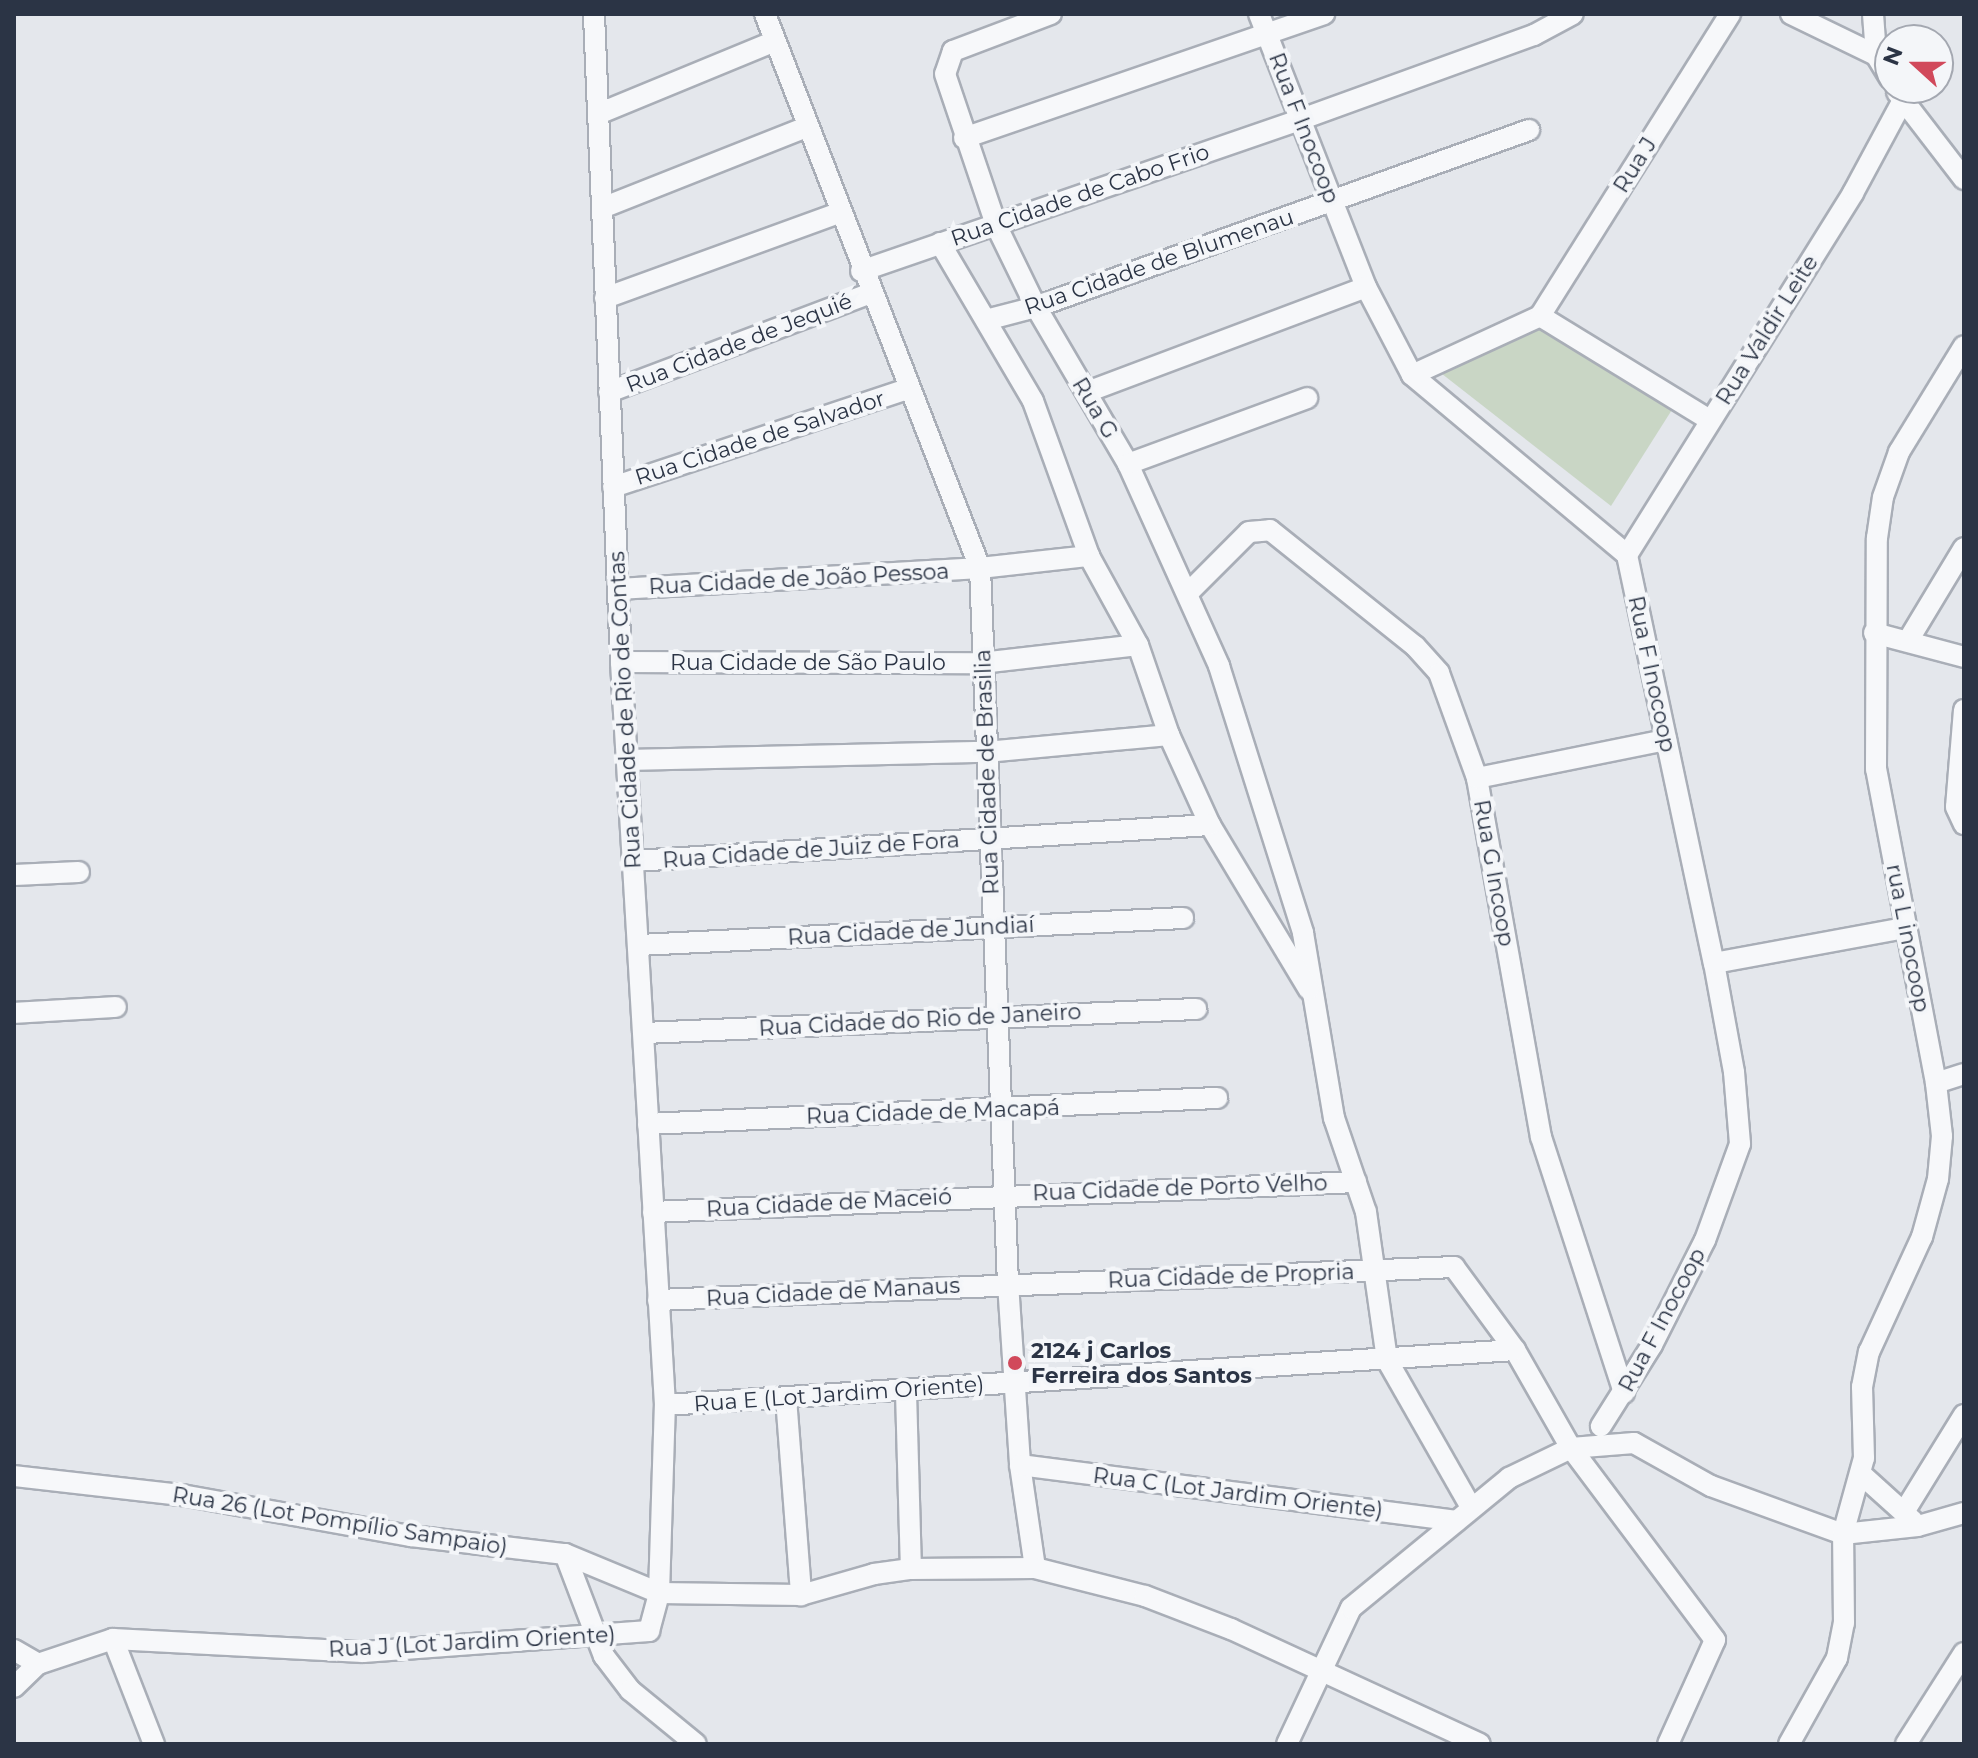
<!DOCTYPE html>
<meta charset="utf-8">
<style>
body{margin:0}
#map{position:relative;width:1978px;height:1758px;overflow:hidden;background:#e4e7ec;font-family:Montserrat,sans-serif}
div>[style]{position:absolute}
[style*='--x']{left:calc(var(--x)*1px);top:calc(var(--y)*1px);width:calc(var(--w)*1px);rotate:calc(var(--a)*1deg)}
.green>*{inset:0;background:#c9d6c5}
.roads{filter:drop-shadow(2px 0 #a9aeb7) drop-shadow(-2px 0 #a9aeb7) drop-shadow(0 2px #a9aeb7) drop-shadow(0 -2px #a9aeb7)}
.minor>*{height:20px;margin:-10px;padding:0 10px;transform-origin:10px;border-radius:10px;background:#f7f8fa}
.dots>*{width:22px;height:22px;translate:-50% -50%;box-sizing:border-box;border:4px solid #f4f6f9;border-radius:50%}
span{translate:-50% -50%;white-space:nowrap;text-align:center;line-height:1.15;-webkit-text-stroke:8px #f4f6f9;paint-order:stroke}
.street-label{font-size:22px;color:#2b3445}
.poi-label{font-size:22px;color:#2b3445;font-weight:700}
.left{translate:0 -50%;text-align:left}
.frame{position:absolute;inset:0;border:16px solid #2b3445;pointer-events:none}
.north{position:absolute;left:1874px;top:24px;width:80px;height:80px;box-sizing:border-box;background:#f4f6f9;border:2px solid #a4a8b1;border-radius:50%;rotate:291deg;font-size:22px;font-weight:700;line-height:32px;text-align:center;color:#2b3445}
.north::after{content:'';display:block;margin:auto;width:28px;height:36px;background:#d1495b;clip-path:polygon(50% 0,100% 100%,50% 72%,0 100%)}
</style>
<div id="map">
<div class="green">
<i style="clip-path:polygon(1538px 319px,1675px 405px,1611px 506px,1437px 370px)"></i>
</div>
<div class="roads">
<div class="minor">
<i style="--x:765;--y:14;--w:594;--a:68.79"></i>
<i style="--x:980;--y:568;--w:716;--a:87.76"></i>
<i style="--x:1008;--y:1283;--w:182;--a:86.2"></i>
<i style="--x:1020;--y:1465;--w:104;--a:81.7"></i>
<i style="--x:1051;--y:14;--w:105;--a:159.3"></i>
<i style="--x:953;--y:51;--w:24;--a:109"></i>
<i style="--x:945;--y:74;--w:159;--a:71.3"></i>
<i style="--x:996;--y:225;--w:91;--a:64"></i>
<i style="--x:1036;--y:307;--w:182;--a:59.6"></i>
<i style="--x:1128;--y:464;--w:222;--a:65.7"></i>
<i style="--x:1219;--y:666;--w:280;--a:72.5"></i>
<i style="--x:1303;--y:933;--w:188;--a:80.5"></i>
<i style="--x:1334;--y:1118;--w:99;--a:71.2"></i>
<i style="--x:1366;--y:1212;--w:149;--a:81.9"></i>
<i style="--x:1387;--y:1360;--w:166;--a:60.3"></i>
<i style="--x:1259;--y:14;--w:293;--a:68.6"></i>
<i style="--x:1366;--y:287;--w:99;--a:62.4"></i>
<i style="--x:1412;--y:375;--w:280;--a:39.9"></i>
<i style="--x:1627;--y:555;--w:417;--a:78"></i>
<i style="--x:1714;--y:963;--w:111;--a:79.6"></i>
<i style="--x:1734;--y:1072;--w:72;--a:85.2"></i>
<i style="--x:1740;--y:1144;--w:102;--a:110"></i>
<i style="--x:1705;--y:1240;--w:118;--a:116.8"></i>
<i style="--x:1652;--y:1345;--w:96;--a:122.2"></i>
<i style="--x:1791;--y:14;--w:94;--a:25.8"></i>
<i style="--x:1876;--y:55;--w:27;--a:59"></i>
<i style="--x:1873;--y:14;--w:41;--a:85.8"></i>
<i style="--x:1897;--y:92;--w:110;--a:52.4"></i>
<i style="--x:598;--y:114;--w:191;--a:-22.4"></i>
<i style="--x:964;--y:138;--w:381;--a:-19"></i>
<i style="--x:602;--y:208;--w:220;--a:-21.6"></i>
<i style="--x:940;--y:243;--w:183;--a:59.5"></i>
<i style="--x:1033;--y:401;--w:165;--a:70.1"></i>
<i style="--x:1089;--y:556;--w:102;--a:61.2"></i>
<i style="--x:1138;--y:645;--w:95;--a:71"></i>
<i style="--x:1169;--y:735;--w:99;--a:65.5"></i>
<i style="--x:1210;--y:825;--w:192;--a:59"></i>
<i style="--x:861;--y:271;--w:463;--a:-19"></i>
<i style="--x:1299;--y:120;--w:250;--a:-19.9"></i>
<i style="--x:1534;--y:35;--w:44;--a:-28.3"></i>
<i style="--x:605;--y:298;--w:249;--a:-20"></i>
<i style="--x:1540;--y:316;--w:199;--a:31.5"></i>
<i style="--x:986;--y:320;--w:52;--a:-14.6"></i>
<i style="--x:1036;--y:307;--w:524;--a:-19.75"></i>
<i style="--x:1412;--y:375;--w:141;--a:-24.7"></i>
<i style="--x:1540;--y:316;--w:357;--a:-57.8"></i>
<i style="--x:609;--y:392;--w:278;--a:-20.7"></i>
<i style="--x:1087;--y:392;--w:298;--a:-20.6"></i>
<i style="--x:1128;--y:464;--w:191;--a:-20.2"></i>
<i style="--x:613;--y:487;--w:311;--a:-18.4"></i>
<i style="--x:1627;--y:555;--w:427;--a:-58"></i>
<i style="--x:1853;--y:193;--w:103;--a:-61.7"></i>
<i style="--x:618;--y:589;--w:363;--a:-3.3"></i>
<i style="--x:980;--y:568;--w:110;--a:-6.3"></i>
<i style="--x:1188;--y:593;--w:86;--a:-45"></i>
<i style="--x:1249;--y:532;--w:21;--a:-5"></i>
<i style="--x:1270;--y:530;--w:186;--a:38.7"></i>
<i style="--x:1415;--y:646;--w:36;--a:48"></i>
<i style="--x:1439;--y:673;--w:112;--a:70.1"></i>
<i style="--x:1477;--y:778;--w:365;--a:79.9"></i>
<i style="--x:1541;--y:1137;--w:269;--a:72"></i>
<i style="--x:1874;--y:633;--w:93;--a:14.9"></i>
<i style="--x:1909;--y:639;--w:106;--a:-58.9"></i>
<i style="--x:621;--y:662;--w:360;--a:0.2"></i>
<i style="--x:981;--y:663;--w:158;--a:-6.5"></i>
<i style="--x:1964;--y:710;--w:97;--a:94.7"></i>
<i style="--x:1956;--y:807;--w:19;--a:65"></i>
<i style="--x:627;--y:760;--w:359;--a:-1.3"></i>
<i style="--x:986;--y:752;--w:184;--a:-5.3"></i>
<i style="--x:1477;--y:778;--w:193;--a:-11.4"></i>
<i style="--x:634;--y:861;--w:577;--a:-3.58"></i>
<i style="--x:14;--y:875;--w:65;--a:-2.6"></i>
<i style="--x:639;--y:945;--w:545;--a:-2.84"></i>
<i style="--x:1714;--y:963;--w:194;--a:-10.4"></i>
<i style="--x:14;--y:1013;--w:102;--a:-3.4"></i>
<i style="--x:644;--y:1033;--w:553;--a:-2.49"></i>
<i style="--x:1936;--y:1083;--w:29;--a:-18"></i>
<i style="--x:648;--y:1124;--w:570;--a:-2.62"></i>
<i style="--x:653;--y:1212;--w:704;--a:-2.44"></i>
<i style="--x:658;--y:1300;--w:797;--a:-2.37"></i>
<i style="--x:1454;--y:1267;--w:103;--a:53.7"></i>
<i style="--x:1515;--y:1350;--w:113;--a:60.3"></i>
<i style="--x:1571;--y:1448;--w:240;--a:53.1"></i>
<i style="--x:1715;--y:1640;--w:114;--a:114.3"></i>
<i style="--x:906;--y:1392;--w:177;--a:88.4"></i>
<i style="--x:786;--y:1398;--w:198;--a:85.6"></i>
<i style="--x:665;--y:1405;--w:852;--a:-3.7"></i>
<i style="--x:1020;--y:1465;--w:440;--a:7.3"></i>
<i style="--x:1861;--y:1474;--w:70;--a:42.1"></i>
<i style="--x:14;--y:1476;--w:169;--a:6.5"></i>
<i style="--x:182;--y:1495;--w:233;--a:10.2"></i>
<i style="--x:411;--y:1536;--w:155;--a:6.7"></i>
<i style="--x:565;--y:1554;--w:102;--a:22.5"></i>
<i style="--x:659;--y:1593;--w:142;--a:0.8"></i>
<i style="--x:801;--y:1595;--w:76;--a:-16"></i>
<i style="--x:874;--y:1574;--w:37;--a:-8"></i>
<i style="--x:911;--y:1569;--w:124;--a:-0.5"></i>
<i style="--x:1035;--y:1568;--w:114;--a:14.3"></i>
<i style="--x:1145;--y:1596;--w:92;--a:21"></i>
<i style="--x:1231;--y:1629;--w:274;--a:24.8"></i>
<i style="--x:1904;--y:1512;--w:114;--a:-58.3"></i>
<i style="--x:565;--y:1554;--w:109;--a:69.1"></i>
<i style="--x:604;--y:1656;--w:43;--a:52.6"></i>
<i style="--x:630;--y:1690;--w:85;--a:39.3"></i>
<i style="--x:113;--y:1639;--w:113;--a:68.7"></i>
<i style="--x:14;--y:1650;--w:28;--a:30"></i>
<i style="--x:14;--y:1687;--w:33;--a:-44"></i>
<i style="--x:38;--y:1664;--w:79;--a:-18.4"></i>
<i style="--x:113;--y:1639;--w:250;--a:3"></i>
<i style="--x:363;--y:1652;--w:287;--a:-4.2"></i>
<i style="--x:649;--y:1631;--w:39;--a:-75"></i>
<i style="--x:659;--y:1593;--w:188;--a:-88.2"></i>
<i style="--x:665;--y:1405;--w:744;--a:-93.39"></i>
<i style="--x:621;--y:662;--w:649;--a:-92.39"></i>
<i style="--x:1287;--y:1744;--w:150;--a:-64.8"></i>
<i style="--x:1351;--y:1608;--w:205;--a:-39.4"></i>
<i style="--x:1509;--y:1478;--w:69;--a:-25.8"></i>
<i style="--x:1571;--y:1448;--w:63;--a:-4.5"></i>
<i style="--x:1634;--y:1443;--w:88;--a:29.2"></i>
<i style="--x:1711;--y:1486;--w:140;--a:20"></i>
<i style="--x:1843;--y:1534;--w:75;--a:-6.1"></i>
<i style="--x:1918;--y:1526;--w:48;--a:-15.8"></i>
<i style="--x:1789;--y:1744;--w:98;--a:-60.8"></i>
<i style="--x:1837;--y:1658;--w:36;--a:-79"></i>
<i style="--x:1844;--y:1623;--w:89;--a:-90.6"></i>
<i style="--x:1843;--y:1534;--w:79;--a:-74.6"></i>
<i style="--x:1864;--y:1458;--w:71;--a:-91.6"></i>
<i style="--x:1862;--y:1387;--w:36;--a:-79"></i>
<i style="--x:1869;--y:1352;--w:127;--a:-65.3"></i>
<i style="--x:1922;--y:1237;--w:60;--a:-74.6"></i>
<i style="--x:1938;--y:1179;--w:43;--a:-84.7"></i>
<i style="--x:1942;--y:1136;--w:53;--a:-96.5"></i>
<i style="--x:1936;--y:1083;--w:320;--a:-100.8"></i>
<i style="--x:1876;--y:769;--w:231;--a:-89.8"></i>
<i style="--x:1877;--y:538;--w:41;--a:-81.7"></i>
<i style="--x:1883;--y:497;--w:48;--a:-70.4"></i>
<i style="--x:1899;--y:452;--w:124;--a:-58.5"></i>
<i style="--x:1906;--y:1744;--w:108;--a:-57.5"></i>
</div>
</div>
<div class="dots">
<i style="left:1015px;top:1363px;background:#d1495b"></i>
</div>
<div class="street-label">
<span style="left:1304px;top:128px;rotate:69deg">Rua F Inocoop</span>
<span style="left:1635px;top:165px;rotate:-58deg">Rua J</span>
<span style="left:1080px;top:195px;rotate:-19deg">Rua Cidade de Cabo Frio</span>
<span style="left:1159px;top:262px;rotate:-19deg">Rua Cidade de Blumenau</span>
<span style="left:1767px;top:330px;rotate:-58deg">Rua Valdir Leite</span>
<span style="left:739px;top:343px;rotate:-21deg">Rua Cidade de Jequié</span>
<span style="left:1095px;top:408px;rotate:59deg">Rua G</span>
<span style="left:760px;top:438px;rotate:-18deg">Rua Cidade de Salvador</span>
<span style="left:799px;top:579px;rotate:-3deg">Rua Cidade de João Pessoa</span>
<span style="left:808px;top:663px">Rua Cidade de São Paulo</span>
<span style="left:1652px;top:674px;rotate:78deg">Rua F Inocoop</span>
<span style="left:625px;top:710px;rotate:-93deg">Rua Cidade de Rio de Contas</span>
<span style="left:987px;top:772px;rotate:-92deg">Rua Cidade de Brasilia</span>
<span style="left:811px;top:850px;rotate:-4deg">Rua Cidade de Juiz de Fora</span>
<span style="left:1494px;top:873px;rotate:80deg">Rua G Incoop</span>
<span style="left:911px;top:931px;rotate:-3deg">Rua Cidade de Jundiaí</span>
<span style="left:1908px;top:938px;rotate:79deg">rua L inocoop</span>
<span style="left:920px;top:1020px;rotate:-3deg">Rua Cidade do Rio de Janeiro</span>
<span style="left:933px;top:1112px;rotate:-2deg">Rua Cidade de Macapá</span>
<span style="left:1180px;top:1188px;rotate:-2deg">Rua Cidade de Porto Velho</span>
<span style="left:829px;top:1203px;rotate:-3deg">Rua Cidade de Maceió</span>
<span style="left:1231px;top:1276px;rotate:-2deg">Rua Cidade de Propria</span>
<span style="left:833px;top:1292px;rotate:-3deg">Rua Cidade de Manaus</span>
<span style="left:1662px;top:1320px;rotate:-62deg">Rua F Inocoop</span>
<span style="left:839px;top:1394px;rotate:-4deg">Rua E (Lot Jardim Oriente)</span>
<span style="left:1238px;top:1493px;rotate:7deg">Rua C (Lot Jardim Oriente)</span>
<span style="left:340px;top:1521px;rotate:9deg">Rua 26 (Lot Pompílio Sampaio)</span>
<span style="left:472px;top:1642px;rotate:-3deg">Rua J (Lot Jardim Oriente)</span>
</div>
<div class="poi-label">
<span class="left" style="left:1031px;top:1363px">2124 j Carlos<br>Ferreira dos Santos</span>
</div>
<div class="frame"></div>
<div class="north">N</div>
</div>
